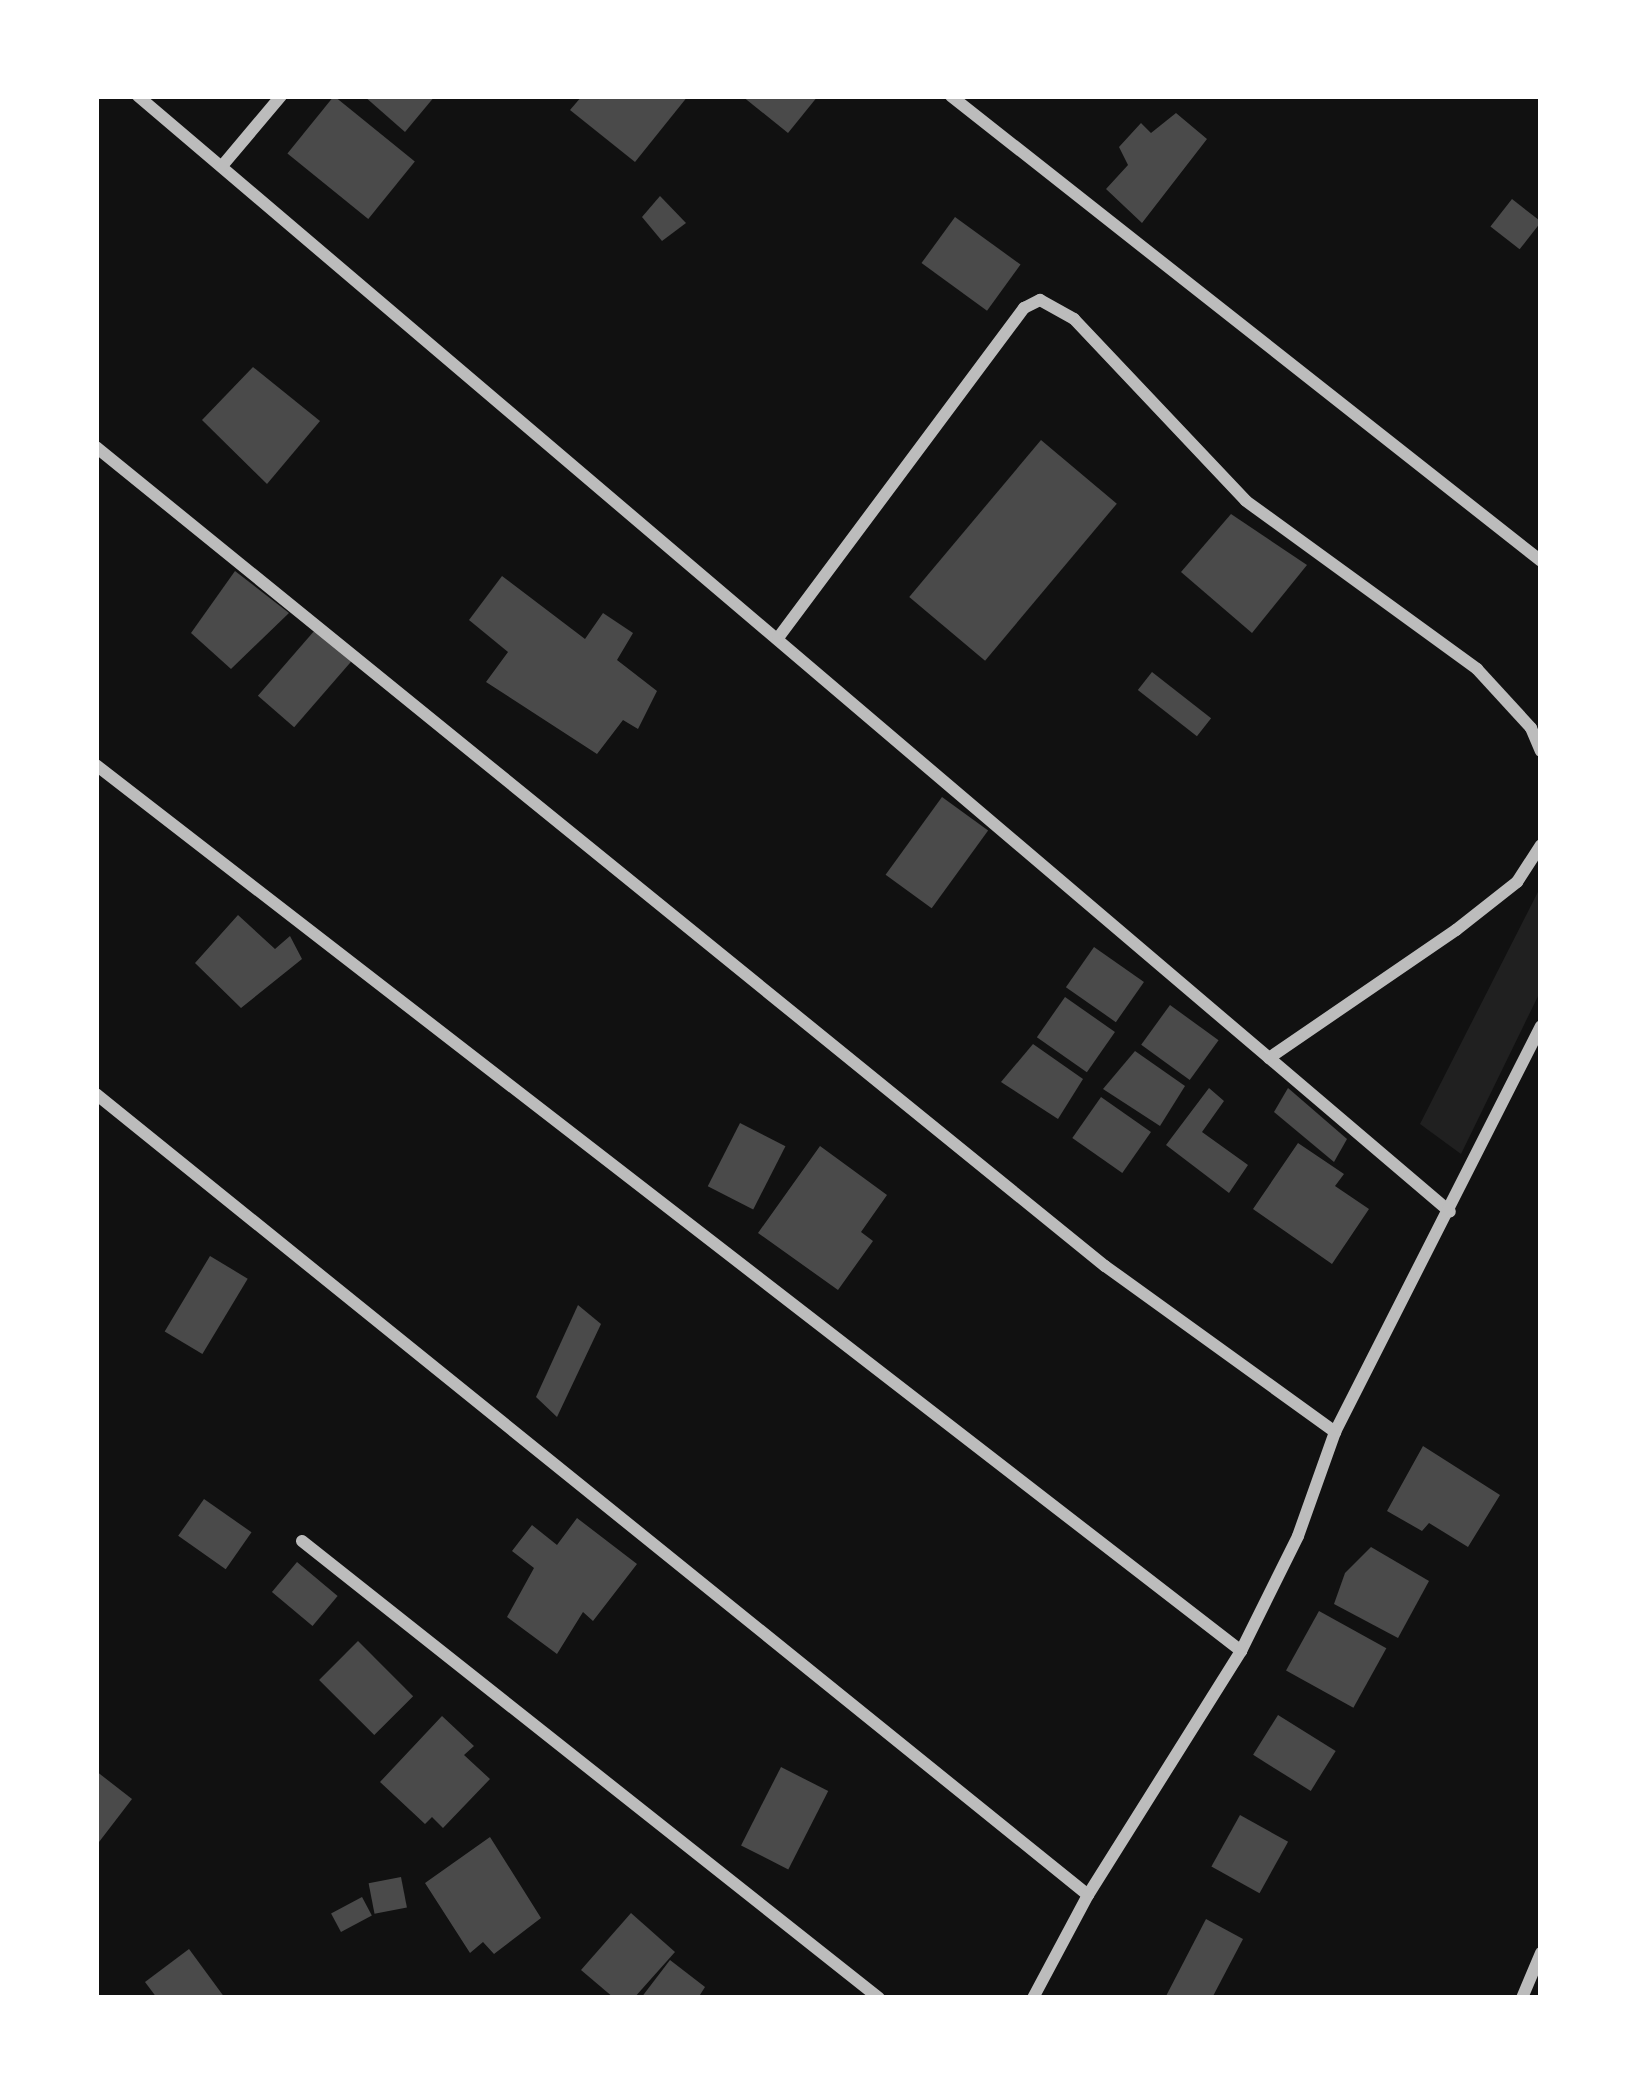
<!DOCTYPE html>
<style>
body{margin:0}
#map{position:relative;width:1637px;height:2094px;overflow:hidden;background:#111;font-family:Helvetica,sans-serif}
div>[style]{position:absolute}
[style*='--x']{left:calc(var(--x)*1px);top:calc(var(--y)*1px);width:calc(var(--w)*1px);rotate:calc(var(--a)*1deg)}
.green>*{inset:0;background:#202020}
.building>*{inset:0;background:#4a4a4a;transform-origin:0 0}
.minor>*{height:12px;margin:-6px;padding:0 6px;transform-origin:6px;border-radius:6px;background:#bcbcbc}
span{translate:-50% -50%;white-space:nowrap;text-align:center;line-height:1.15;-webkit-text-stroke:12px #fff;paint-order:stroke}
.frame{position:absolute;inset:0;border:99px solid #fff;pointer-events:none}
</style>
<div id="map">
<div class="green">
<i style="clip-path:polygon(1541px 886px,1541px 990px,1461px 1154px,1420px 1124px)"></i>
</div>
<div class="building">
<i style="left:334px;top:96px;width:104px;height:74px;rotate:39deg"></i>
<i style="clip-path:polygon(364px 96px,435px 96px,405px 132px)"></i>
<i style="clip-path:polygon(582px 96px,688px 96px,635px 162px,570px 110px)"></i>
<i style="clip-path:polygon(742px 96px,818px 96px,788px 133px)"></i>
<i style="clip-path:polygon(1176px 113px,1207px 139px,1142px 223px,1106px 189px,1128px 165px,1119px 147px,1141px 123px,1151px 133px)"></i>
<i style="clip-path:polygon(660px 196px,686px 223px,662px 241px,642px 217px)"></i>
<i style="left:1512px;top:199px;width:37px;height:35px;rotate:38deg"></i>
<i style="left:955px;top:217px;width:81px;height:57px;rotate:36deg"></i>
<i style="clip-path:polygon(253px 367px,320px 421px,267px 484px,202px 420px)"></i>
<i style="left:1041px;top:440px;width:99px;height:205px;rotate:40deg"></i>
<i style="clip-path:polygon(1231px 514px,1307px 565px,1252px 633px,1181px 572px)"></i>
<i style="clip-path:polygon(235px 571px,289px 613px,231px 669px,191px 633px)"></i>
<i style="clip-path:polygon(502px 576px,585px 639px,603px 613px,633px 633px,617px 660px,657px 691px,638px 729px,623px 720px,597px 754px,486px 682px,508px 652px,469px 620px)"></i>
<i style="left:315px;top:630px;width:48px;height:87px;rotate:41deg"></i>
<i style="left:1152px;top:672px;width:75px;height:23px;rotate:38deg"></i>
<i style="left:942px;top:797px;width:57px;height:96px;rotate:36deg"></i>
<i style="clip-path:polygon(238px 915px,275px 949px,290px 936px,302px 959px,241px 1008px,195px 963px)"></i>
<i style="left:1094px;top:947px;width:61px;height:49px;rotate:35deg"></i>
<i style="left:1065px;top:997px;width:61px;height:49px;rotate:35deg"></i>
<i style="left:1170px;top:1005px;width:60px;height:49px;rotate:36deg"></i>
<i style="clip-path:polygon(1033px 1044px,1083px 1079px,1058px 1119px,1001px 1082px)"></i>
<i style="clip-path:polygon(1135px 1051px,1185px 1086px,1160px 1126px,1103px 1089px)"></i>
<i style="clip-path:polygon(1209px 1088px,1224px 1101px,1202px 1132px,1248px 1165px,1229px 1193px,1166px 1145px)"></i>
<i style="clip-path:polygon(1288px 1088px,1347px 1139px,1334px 1162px,1274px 1112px)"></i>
<i style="left:1101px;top:1097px;width:61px;height:50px;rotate:35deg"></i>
<i style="left:740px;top:1123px;width:51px;height:71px;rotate:27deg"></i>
<i style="clip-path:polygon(1298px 1143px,1344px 1174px,1335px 1186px,1369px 1209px,1332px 1264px,1253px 1209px)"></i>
<i style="clip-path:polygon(820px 1146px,887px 1195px,861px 1232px,873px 1241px,838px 1290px,758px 1233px)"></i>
<i style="left:210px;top:1256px;width:44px;height:88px;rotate:31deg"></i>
<i style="clip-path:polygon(578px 1305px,601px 1324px,557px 1417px,536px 1397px)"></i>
<i style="clip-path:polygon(1423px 1446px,1500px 1495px,1468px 1547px,1429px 1523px,1422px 1531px,1387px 1511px)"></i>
<i style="left:204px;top:1499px;width:58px;height:45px;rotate:35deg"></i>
<i style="clip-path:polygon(577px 1518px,637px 1564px,593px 1621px,583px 1612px,557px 1654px,507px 1617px,534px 1568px,512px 1551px,532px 1525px,557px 1545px)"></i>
<i style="clip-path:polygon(1371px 1547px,1429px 1581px,1398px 1638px,1334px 1604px,1345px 1573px)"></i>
<i style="left:297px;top:1562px;width:53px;height:39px;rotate:40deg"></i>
<i style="left:1319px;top:1611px;width:77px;height:68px;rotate:29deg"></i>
<i style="left:358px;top:1641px;width:78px;height:55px;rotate:45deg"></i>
<i style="left:1278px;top:1715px;width:68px;height:47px;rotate:32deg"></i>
<i style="clip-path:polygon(442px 1716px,474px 1746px,464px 1755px,490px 1779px,443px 1828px,432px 1817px,425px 1824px,380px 1782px)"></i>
<i style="left:781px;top:1767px;width:53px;height:88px;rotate:27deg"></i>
<i style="clip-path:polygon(96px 1771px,132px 1799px,99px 1842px,96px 1840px)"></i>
<i style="left:1240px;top:1815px;width:55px;height:59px;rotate:29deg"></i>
<i style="clip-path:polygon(490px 1837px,541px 1918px,494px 1954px,483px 1942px,470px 1953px,425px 1883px)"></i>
<i style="left:401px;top:1877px;width:31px;height:33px;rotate:79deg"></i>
<i style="left:362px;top:1897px;width:21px;height:35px;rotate:62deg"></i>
<i style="clip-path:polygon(631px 1913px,675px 1952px,634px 1998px,614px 1998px,581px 1970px)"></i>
<i style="clip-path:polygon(1206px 1919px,1243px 1939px,1212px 1998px,1165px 1998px)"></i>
<i style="clip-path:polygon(189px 1949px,225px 1998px,157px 1998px,145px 1982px)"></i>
<i style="clip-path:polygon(670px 1960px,705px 1987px,698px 1998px,641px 1998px)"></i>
</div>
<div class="minor">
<i style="--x:138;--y:96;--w:1722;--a:40.38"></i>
<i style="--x:951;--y:96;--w:751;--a:38.24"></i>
<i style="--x:222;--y:166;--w:92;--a:-49.9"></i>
<i style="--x:96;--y:447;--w:1300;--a:39.07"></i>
<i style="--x:1105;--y:1266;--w:284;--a:35.8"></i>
<i style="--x:778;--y:638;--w:412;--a:-53.3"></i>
<i style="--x:1024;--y:308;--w:18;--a:-27"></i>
<i style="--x:1040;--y:300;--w:39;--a:29"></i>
<i style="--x:1074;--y:319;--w:250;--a:46.6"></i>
<i style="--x:1246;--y:501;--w:286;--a:36"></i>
<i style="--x:1477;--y:669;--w:80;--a:47.5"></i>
<i style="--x:1531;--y:728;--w:25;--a:67"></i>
<i style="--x:96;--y:765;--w:1448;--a:37.73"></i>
<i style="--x:1269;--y:1058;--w:227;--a:-34.4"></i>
<i style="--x:1456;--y:930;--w:78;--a:-38.2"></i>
<i style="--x:1517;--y:882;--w:44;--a:-57"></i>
<i style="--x:96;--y:1094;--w:1275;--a:38.92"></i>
<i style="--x:302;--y:1541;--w:736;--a:38.38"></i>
<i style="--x:1033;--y:1998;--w:117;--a:-61.9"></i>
<i style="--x:1088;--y:1895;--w:288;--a:-57.9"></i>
<i style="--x:1241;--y:1651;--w:128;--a:-63.6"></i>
<i style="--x:1298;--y:1536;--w:110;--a:-70.4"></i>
<i style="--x:1335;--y:1432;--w:455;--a:-63.1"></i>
<i style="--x:1522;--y:1998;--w:49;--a:-67.1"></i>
</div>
<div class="frame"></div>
</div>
